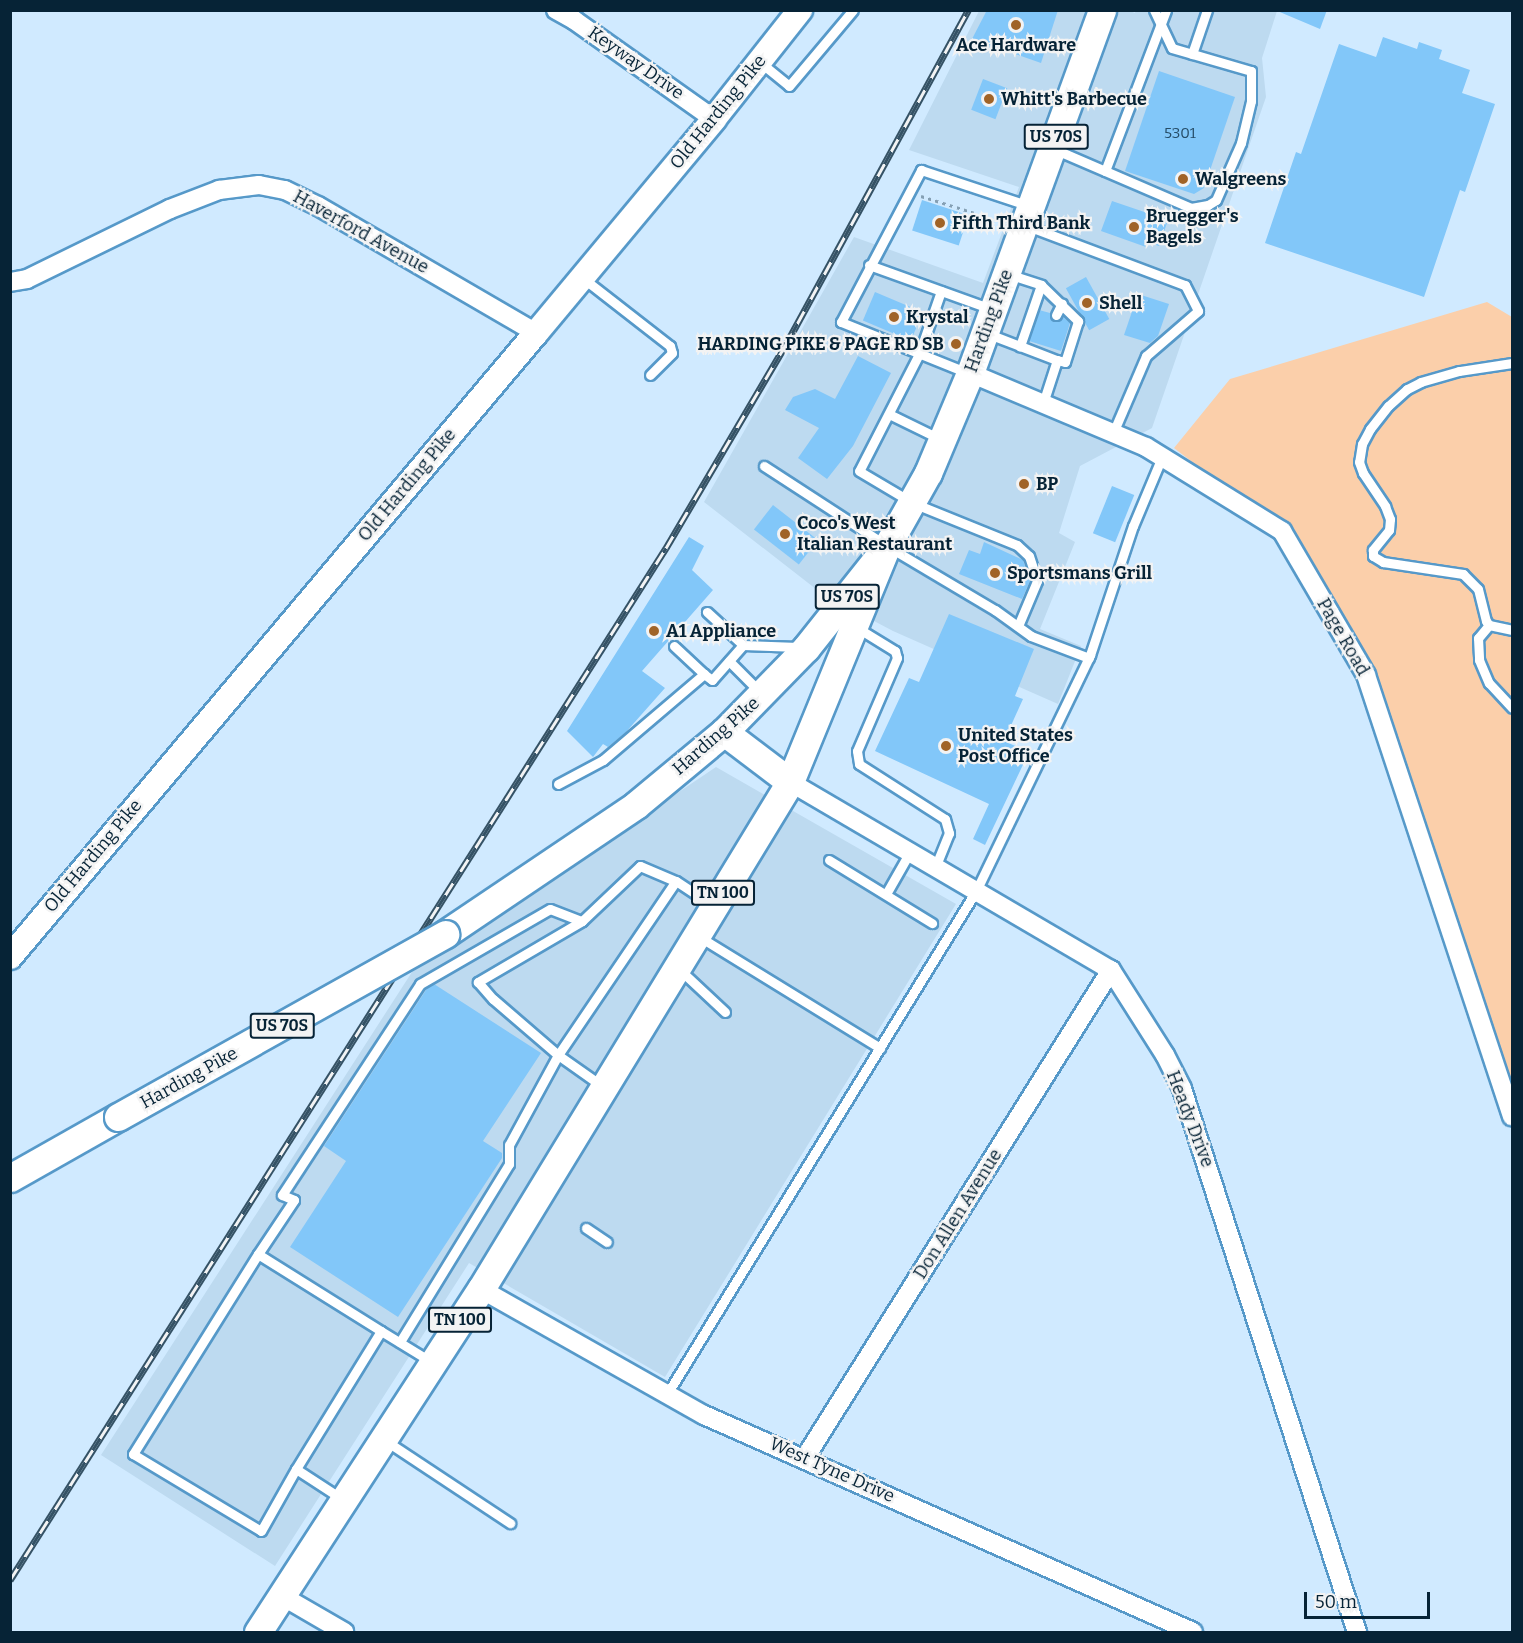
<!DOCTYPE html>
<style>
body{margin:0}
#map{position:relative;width:1523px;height:1643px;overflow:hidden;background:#d0eaff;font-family:Bitter,serif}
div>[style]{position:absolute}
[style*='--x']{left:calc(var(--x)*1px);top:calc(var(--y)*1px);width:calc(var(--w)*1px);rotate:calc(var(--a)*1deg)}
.built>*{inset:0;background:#bddaf0}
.green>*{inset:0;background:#fbcfaa}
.building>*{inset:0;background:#82c7f9;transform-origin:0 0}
.path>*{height:3px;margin-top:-1.5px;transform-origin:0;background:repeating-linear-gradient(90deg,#85a0b4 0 3px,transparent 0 7.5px)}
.roads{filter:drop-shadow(2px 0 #5699c9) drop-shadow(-2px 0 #5699c9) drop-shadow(0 2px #5699c9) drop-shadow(0 -2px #5699c9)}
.lane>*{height:9px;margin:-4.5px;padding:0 4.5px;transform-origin:4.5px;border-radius:4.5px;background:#fff}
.street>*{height:18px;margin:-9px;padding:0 9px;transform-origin:9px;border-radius:9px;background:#fff}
.secondary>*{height:24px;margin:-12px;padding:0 12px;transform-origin:12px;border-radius:12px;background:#fff}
.primary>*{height:27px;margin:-13.5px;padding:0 13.5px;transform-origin:13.5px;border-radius:13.5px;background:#fff}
.rail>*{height:7px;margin-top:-3.5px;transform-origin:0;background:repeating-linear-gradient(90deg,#f3f3f3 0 14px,#355265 0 28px);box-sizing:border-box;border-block:2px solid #355265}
.bridges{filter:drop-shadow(2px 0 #5699c9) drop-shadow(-2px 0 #5699c9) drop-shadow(0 2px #5699c9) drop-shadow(0 -2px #5699c9)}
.primary-bridge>*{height:27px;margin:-13.5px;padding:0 13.5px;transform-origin:13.5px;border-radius:13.5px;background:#fff}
.dots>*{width:16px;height:16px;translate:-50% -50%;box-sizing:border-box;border:3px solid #f3f3f3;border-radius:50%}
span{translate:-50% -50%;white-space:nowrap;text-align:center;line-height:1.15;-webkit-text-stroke:4.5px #f3f3f3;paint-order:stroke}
.number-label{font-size:15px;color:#254c67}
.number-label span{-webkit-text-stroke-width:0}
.shield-label span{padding:2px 4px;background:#f3f3f3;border:2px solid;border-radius:4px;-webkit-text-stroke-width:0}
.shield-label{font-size:16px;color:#062336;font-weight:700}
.poi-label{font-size:18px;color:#062336;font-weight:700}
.left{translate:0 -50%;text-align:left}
.right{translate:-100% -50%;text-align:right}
.street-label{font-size:18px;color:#062336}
.frame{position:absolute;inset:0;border:12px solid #062336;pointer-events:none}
.scale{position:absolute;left:1304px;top:1592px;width:126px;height:27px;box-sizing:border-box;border:3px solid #062336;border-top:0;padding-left:8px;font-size:18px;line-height:21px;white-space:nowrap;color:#062336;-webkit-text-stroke:4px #f3f3f3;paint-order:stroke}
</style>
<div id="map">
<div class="built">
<i style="clip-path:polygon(1127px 10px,1135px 13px,1136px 10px,1277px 11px,1262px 58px,1266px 97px,1152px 428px,1080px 466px,1059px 533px,1075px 542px,1040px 629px,1081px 646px,1058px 704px,893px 631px,821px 593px,704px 502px,854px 237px,983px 283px,1019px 187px,909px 150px,979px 11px)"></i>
<i style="clip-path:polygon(716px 767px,956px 904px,665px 1377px,469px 1263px,275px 1566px,101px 1455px,412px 972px)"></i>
</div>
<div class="green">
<i style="clip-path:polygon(1487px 302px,1512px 317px,1512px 1116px,1366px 675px,1282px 531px,1174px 448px,1230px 379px)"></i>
</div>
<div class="building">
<i style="clip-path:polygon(987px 10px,1058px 10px,1041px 63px,972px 39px)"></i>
<i style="clip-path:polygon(1275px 10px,1327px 10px,1320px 29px)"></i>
<i style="clip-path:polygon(1383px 37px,1417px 49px,1419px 42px,1442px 50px,1439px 59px,1470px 70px,1462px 93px,1495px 104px,1465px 192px,1460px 190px,1424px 297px,1265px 243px,1296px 152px,1301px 154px,1339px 44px,1376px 57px)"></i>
<i style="clip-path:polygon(1159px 71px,1235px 97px,1204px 188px,1194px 194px,1125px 171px)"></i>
<i style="left:983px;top:79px;width:26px;height:33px;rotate:21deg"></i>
<i style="left:922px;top:200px;width:49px;height:32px;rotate:18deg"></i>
<i style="clip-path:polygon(1112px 201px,1162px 218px,1161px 221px,1167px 223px,1159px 246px,1150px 243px,1146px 247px,1101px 231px)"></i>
<i style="left:1086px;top:277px;width:48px;height:23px;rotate:61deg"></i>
<i style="left:875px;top:292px;width:52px;height:31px;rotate:23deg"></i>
<i style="clip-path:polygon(1138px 294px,1169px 304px,1158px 336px,1150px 343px,1124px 335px)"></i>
<i style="clip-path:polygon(1039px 310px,1050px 313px,1054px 321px,1063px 317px,1070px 323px,1061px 351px,1029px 341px)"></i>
<i style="clip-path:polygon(858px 356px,891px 373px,853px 446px,827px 479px,798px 458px,819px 428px,785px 410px,793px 397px,815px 389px,835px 399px)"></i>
<i style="left:1112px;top:486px;width:24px;height:51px;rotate:22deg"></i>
<i style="left:773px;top:505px;width:57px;height:31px;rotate:38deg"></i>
<i style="clip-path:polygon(689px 537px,704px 546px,692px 570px,713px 590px,642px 671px,665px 688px,626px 732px,608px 747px,603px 744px,593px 757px,567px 731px)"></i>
<i style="clip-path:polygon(984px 542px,1023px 560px,1030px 581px,1022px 599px,959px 574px,969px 550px,980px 554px)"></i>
<i style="clip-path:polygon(949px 614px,1034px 649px,1015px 696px,1023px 699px,1004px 741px,1029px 752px,985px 845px,973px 839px,989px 804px,875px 751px,909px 678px,919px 682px)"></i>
<i style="clip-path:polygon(434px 984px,541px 1053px,483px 1141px,502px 1153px,502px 1158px,398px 1317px,290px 1247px,346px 1161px,324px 1146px,428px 987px)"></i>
</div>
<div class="path">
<i style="--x:921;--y:196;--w:57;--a:17.5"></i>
<i style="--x:986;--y:218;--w:6;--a:18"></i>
</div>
<div class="roads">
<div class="lane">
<i style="--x:1192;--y:54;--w:46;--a:-71.2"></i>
<i style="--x:761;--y:63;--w:36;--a:39"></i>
<i style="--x:789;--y:86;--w:99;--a:-49.9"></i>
<i style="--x:1054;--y:149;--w:149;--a:23.3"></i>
<i style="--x:1191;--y:208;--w:17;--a:-10"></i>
<i style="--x:1208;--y:205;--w:9;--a:-32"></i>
<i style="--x:1216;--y:200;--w:62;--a:-66.3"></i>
<i style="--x:1241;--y:143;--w:43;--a:-76.6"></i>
<i style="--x:1251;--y:101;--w:30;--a:-90"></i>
<i style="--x:1251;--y:71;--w:82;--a:-163.8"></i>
<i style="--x:1172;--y:48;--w:42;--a:-115.3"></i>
<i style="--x:1105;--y:171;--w:172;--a:-69.2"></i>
<i style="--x:1025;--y:225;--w:171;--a:20.6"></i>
<i style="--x:1185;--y:285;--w:29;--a:63"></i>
<i style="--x:1198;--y:311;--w:69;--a:139.1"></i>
<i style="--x:1146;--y:356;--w:84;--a:113.2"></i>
<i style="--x:869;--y:265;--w:130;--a:19.8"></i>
<i style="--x:1008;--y:274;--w:35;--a:18"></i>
<i style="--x:1041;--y:285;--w:52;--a:44.2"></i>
<i style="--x:1078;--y:321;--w:43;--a:107.6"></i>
<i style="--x:1065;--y:362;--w:8;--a:-166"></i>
<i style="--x:1057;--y:360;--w:45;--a:108"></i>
<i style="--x:584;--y:279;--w:109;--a:37.9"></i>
<i style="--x:670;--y:346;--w:7;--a:74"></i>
<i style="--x:672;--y:353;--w:31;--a:135"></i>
<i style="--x:1041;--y:285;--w:65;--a:109"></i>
<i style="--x:1020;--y:346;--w:40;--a:21"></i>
<i style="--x:941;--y:291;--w:67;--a:109.2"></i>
<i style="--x:919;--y:354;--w:131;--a:117.1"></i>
<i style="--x:859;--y:471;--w:63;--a:30.7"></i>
<i style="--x:913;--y:503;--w:112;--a:22"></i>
<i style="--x:1017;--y:545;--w:16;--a:43"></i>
<i style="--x:1029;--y:556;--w:26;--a:72"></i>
<i style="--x:1037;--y:581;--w:49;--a:112.9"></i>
<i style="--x:1056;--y:315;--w:13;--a:-63"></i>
<i style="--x:986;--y:333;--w:36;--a:21"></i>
<i style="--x:1512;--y:363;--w:54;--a:171.4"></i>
<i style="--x:1459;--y:371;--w:40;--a:164"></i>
<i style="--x:1421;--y:382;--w:16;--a:153"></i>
<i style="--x:1407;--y:389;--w:25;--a:138"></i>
<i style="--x:1388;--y:406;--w:29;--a:128"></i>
<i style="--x:1370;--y:429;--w:17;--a:118"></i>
<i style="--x:1362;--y:444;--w:18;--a:99"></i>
<i style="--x:1359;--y:462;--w:12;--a:70"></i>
<i style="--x:1363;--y:473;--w:40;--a:56"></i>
<i style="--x:1385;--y:506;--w:14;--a:69"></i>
<i style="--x:1390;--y:519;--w:11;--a:95"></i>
<i style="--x:1389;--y:530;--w:26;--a:129"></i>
<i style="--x:1373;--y:550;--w:6;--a:90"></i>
<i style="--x:1373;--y:556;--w:12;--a:31"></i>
<i style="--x:1383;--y:562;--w:81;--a:8.5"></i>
<i style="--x:1463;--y:574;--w:21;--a:45"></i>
<i style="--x:1478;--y:589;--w:33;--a:76"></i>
<i style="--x:1486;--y:621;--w:5;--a:53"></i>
<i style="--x:1489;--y:625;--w:24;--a:12"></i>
<i style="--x:968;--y:373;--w:137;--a:-158.1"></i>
<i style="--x:841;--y:322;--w:172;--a:-62.2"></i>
<i style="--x:921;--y:170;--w:112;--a:18.3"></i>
<i style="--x:889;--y:414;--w:57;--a:26.1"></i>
<i style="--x:764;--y:466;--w:147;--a:33"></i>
<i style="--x:887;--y:546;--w:126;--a:30.7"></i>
<i style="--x:995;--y:610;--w:44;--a:35.8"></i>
<i style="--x:1031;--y:636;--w:62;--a:20.8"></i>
<i style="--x:1489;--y:625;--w:17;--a:130"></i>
<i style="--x:1478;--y:638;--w:22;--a:87"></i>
<i style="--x:1479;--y:660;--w:25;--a:67"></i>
<i style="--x:1489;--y:683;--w:34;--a:47"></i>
<i style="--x:856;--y:627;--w:46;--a:31.6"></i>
<i style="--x:895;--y:651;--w:7;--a:74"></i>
<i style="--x:897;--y:658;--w:101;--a:113.3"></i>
<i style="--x:857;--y:751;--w:13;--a:81"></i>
<i style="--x:859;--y:764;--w:102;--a:32.6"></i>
<i style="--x:945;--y:819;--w:15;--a:74"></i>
<i style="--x:949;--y:833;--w:37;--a:112"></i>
<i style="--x:743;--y:645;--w:55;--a:2.1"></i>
<i style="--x:674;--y:646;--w:41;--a:43"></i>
<i style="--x:729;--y:661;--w:42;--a:45"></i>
<i style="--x:558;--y:784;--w:51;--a:-28.1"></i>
<i style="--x:603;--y:760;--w:133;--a:-40.4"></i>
<i style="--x:704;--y:674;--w:10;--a:37"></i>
<i style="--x:712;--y:680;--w:47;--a:-48.5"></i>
<i style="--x:743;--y:645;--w:49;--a:-137.5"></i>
<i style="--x:829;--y:860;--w:121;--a:31.5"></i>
<i style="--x:886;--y:894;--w:48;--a:-60.3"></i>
<i style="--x:582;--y:921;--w:80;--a:-43.5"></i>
<i style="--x:640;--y:866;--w:39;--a:23"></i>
<i style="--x:698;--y:936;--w:214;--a:31.6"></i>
<i style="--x:679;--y:969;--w:63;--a:43.1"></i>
<i style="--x:602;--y:1086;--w:54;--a:-144.8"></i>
<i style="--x:558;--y:1055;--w:210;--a:-55.9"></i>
<i style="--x:676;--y:881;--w:43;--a:33.7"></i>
<i style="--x:586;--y:1228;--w:25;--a:34"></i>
<i style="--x:258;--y:1254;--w:65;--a:-56.3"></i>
<i style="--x:294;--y:1200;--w:13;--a:-157"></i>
<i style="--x:282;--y:1195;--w:252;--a:-56.8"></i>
<i style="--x:420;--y:984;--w:150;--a:-30"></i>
<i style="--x:550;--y:909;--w:34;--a:21"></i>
<i style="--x:582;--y:921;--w:121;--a:149.6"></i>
<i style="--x:478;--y:982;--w:23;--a:49"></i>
<i style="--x:493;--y:999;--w:86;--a:40.7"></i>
<i style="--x:558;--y:1055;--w:102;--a:118.6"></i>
<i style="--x:509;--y:1145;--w:19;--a:90"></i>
<i style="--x:509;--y:1164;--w:209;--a:121.5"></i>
<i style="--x:381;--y:1331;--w:57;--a:31.5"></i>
<i style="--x:667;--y:1394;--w:590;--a:-58.44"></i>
<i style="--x:976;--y:891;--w:262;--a:-64.2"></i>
<i style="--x:1090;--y:655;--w:136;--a:-71.6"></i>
<i style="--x:1133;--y:526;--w:75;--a:-67.2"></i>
<i style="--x:386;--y:1441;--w:149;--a:33.5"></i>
<i style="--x:296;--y:1469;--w:162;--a:-58.4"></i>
<i style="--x:381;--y:1331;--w:145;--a:-148"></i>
<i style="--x:258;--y:1254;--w:236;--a:122"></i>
<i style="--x:133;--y:1454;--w:149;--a:31"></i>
<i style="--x:261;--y:1531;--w:71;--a:-60.6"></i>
<i style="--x:296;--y:1469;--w:55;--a:33.1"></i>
</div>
<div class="street">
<i style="--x:556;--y:10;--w:21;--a:29"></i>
<i style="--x:574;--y:20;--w:171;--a:35.3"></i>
<i style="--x:10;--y:282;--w:17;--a:-10"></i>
<i style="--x:27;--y:279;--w:159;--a:-26.1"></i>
<i style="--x:170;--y:209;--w:53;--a:-21.2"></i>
<i style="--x:219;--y:190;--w:40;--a:-7.1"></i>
<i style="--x:259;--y:185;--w:26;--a:11"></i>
<i style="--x:285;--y:190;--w:37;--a:26"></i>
<i style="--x:318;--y:206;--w:252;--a:30.2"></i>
<i style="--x:970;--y:373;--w:191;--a:22.8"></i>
<i style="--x:1146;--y:447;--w:160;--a:31.7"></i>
<i style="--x:1282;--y:531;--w:167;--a:59.7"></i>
<i style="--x:1366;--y:675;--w:465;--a:71.7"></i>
<i style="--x:790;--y:782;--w:372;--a:30.4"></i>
<i style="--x:1111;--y:970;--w:101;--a:57.6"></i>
<i style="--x:1165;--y:1055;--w:38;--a:63"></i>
<i style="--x:1182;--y:1089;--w:571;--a:72.14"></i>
<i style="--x:481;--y:1289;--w:256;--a:29.5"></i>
<i style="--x:704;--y:1415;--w:535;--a:23.93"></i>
<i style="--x:805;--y:1458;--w:576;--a:-57.91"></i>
<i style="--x:282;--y:1596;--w:72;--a:30.1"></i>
</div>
<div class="secondary">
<i style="--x:10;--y:957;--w:816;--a:-49.87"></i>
<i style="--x:536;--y:333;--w:278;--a:-50.2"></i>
<i style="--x:714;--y:119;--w:139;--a:-51.7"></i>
</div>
<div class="primary">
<i style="--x:724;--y:732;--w:83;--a:37.1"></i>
<i style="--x:445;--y:934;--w:230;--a:-34"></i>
<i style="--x:636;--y:805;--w:114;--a:-39.7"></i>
<i style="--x:724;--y:732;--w:117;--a:-45.7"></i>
<i style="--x:806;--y:648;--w:130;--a:-51.5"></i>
<i style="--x:887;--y:546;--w:84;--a:-60.7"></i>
<i style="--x:928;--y:473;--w:108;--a:-67.2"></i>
<i style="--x:970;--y:373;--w:386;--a:-70"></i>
<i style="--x:10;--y:1178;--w:124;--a:-29.5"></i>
<i style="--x:258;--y:1632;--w:409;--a:-57"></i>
<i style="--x:481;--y:1289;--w:594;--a:-58.64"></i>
<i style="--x:790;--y:782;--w:255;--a:-67.7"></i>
</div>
</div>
<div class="rail">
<i style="--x:10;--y:1580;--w:1223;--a:-57.56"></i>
<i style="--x:666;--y:548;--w:232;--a:-59.5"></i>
<i style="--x:784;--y:348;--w:385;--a:-61.4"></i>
</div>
<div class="bridges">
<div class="primary-bridge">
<i style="--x:118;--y:1117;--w:375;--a:-29.2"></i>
</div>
</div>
<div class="dots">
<i style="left:1016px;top:25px;background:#a06327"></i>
<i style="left:989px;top:99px;background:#a06327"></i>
<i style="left:1183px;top:179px;background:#a06327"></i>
<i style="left:940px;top:223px;background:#a06327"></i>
<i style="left:1134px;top:227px;background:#a06327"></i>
<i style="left:1087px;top:303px;background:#a06327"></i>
<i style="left:894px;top:317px;background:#a06327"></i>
<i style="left:956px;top:344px;background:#a06327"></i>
<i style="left:1024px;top:484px;background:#a06327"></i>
<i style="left:785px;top:534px;background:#a06327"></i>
<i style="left:995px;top:573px;background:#a06327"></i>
<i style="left:654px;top:631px;background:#a06327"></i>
<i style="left:946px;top:746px;background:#a06327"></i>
</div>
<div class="number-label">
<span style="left:1180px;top:134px">5301</span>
</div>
<div class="shield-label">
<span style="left:1056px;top:137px">US 70S</span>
<span style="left:847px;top:597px">US 70S</span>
<span style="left:723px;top:893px">TN 100</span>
<span style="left:282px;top:1026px">US 70S</span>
<span style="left:460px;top:1320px">TN 100</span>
</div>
<div class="poi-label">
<span style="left:1016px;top:45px">Ace Hardware</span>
<span class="left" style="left:1001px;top:99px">Whitt's Barbecue</span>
<span class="left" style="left:1195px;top:179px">Walgreens</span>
<span class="left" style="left:1146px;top:227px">Bruegger's<br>Bagels</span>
<span class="left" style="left:952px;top:223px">Fifth Third Bank</span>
<span class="left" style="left:1099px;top:303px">Shell</span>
<span class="left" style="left:906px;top:317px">Krystal</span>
<span class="right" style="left:944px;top:344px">HARDING PIKE &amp; PAGE RD SB</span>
<span class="left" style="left:1036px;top:484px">BP</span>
<span class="left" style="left:797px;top:534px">Coco's West<br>Italian Restaurant</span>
<span class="left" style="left:1007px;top:573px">Sportsmans Grill</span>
<span class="left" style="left:666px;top:631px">A1 Appliance</span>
<span class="left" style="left:958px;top:746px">United States<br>Post Office</span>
</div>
<div class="street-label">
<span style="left:636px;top:63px;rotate:35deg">Keyway Drive</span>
<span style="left:718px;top:112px;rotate:-51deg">Old Harding Pike</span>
<span style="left:361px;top:232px;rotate:29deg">Haverford Avenue</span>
<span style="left:989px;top:321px;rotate:-70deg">Harding Pike</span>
<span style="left:407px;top:485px;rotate:-50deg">Old Harding Pike</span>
<span style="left:1343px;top:637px;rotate:60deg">Page Road</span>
<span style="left:716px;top:736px;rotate:-41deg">Harding Pike</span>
<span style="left:93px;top:856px;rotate:-50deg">Old Harding Pike</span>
<span style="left:189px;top:1078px;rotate:-29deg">Harding Pike</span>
<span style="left:1190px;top:1119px;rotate:69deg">Heady Drive</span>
<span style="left:958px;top:1214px;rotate:-58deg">Don Allen Avenue</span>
<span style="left:832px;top:1470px;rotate:24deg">West Tyne Drive</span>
</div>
<div class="frame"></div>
<div class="scale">50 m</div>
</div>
